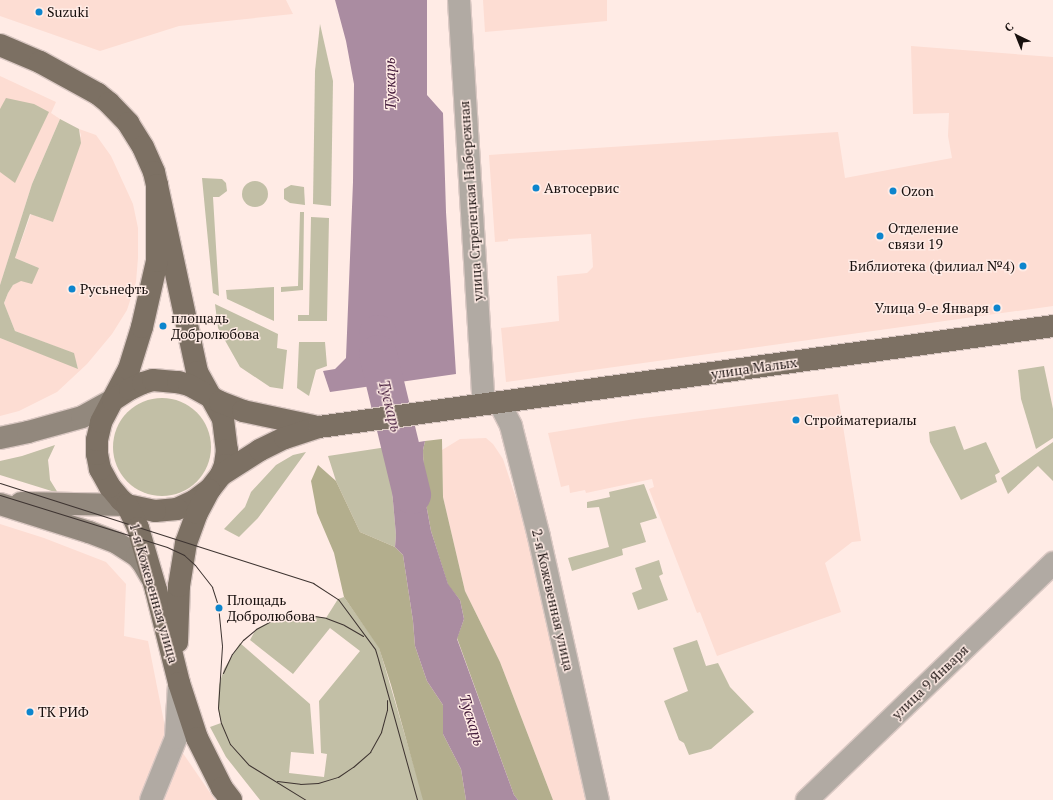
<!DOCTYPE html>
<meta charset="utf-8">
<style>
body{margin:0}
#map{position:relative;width:1053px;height:800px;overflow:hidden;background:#ffebe5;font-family:"PT Serif",serif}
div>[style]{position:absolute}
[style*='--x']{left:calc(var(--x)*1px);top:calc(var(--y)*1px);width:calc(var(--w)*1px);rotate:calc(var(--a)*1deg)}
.built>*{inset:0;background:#fdddd3}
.green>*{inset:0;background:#c2bfa6}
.round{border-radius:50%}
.forest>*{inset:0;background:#b3ae8d}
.water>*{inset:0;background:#aa8ca1}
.river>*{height:38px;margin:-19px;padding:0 19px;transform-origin:19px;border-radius:19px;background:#aa8ca1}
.roads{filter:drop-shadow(1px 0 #dac8c3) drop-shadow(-1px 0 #dac8c3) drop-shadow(0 1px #dac8c3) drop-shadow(0 -1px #dac8c3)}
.minor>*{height:22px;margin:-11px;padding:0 11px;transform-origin:11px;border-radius:11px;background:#b1aaa3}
.tertiary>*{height:22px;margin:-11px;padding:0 11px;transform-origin:11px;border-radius:11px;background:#b1aaa3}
.secondary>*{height:22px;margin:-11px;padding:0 11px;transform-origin:11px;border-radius:11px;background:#92887d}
.primary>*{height:22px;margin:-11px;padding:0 11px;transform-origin:11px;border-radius:11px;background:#7c7063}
.tram>*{height:1px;margin:-0.5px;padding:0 0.5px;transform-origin:0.5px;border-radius:0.5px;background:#3e3431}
.dots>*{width:11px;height:11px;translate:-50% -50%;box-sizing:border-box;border:2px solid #ffebe5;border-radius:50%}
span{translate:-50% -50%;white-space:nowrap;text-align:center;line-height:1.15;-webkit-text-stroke:3px #ffebe5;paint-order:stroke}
.poi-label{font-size:14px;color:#18100e}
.left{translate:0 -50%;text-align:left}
.right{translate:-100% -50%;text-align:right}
.street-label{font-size:14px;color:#18100e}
.water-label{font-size:15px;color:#431b3a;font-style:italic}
.north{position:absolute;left:997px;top:16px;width:40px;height:40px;-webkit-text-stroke:3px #ffebe5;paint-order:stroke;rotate:317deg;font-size:11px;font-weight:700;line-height:16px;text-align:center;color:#18100e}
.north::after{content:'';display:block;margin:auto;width:14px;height:18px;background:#18100e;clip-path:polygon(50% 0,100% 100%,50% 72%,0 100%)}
</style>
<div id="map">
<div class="built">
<i style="clip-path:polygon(0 0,286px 0,293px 14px,179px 26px,100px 51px,0 16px)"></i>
<i style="clip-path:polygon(483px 0,607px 0,607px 21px,485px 32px)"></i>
<i style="clip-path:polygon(911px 46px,1053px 57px,1053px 306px,506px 382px,501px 328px,559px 321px,557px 276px,587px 273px,593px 267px,591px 234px,508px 239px,508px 241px,495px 242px,489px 155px,838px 132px,845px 178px,952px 158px,948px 136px,949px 113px,913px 114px)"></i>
<i style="clip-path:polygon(0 76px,56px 102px,51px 113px,60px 119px,32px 184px,0 285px)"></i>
<i style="clip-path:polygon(79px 129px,96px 135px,111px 156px,133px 204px,138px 228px,138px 258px,136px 282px,127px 310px,112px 334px,87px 364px,57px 392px,19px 411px,0 416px,0 338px,78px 368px,73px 353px,15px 331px,4px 303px,8px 293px,13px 285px,39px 268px,15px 258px,31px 214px,53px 222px,81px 135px)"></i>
<i style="clip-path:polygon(838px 394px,861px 541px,852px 542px,825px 563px,841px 612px,717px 656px,700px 612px,697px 613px,649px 489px,654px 487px,652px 479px,586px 493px,585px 490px,570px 493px,569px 485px,561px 487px,548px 433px,635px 419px)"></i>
<i style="clip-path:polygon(486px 438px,493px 444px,503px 459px,524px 522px,595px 800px,553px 800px,500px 662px,465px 591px,443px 497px,442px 450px,460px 439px)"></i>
<i style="clip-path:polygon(0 524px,44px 538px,106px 562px,126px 584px,124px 636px,148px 641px,165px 727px,215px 800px,0 800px)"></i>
</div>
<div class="green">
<i style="clip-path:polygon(320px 24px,333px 81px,331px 206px,313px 204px,315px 71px)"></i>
<i style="clip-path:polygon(6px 98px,34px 104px,49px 112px,15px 183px,0 172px,0 109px)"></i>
<i style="clip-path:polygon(60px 119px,79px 129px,81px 143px,53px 222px,30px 214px,15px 258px,39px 268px,32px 284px,21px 281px,13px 285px,8px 293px,4px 303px,15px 331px,74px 353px,78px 369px,0 338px,0 285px,32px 184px)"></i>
<i style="clip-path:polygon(202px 178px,222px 179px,226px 183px,227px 191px,219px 197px,213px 197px,219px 296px,213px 293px)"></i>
<i class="round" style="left:242px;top:181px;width:26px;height:26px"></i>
<i style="clip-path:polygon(291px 185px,304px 187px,305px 205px,290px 203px,284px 199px,284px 189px)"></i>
<i style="clip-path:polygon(300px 212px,304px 212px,303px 290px,281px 292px,281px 287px,298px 286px)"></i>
<i style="clip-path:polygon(311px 217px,329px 218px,327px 321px,298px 321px,298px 315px,309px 315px)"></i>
<i style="clip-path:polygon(274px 287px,274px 321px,227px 299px,226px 290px)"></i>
<i style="clip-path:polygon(215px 304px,278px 334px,277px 348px,287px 350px,283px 389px,270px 387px,240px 367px,218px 328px)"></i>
<i style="clip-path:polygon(299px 342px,325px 342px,327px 366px,316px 370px,309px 396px,297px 388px)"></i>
<i style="clip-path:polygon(1044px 366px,1053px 409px,1053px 438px,1036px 449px,1021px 399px,1018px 370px)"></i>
<i class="round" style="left:113px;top:398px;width:98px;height:98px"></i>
<i style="clip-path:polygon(955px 426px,964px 450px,986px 442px,1000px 472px,995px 475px,997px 482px,961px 500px,930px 442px,929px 432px)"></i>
<i style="clip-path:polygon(1053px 442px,1053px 481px,1038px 466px,1008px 494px,1001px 478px)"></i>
<i style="clip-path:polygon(55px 445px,48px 460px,49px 469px,50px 480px,58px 493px,0 475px,0 461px,22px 456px)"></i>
<i style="clip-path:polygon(387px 447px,391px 457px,399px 463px,392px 490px,396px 535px,395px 547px,360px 532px,336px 481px,328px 456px)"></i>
<i style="clip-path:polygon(306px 452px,258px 518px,239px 537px,224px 529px,245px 507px,251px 492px,276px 465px,293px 455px)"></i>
<i style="clip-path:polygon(644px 484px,657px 518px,640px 523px,646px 542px,622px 549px,623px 555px,572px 571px,568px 558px,609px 547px,599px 507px,587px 508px,587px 502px,610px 497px,609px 492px)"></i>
<i style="clip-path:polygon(659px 560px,663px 574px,659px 576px,668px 600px,638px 610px,632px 593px,642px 589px,635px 568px)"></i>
<i style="clip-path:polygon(344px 597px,379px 647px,424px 800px,260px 800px,226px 757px,210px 727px,221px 723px,218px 708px,219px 685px,224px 669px,240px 643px,310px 704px,314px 754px,291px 752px,289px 773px,324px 777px,327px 754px,321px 753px,319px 701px,360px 651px,330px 628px,293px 674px,250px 640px,256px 629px,273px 620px,290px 616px,308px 615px,326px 618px,338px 599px)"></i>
<i style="clip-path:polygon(697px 640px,706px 666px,718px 663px,730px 687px,754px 712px,711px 749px,689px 755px,684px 743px,679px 740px,664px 701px,688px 691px,673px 648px)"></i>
</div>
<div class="forest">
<i style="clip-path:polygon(442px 439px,443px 497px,465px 591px,500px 662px,553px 800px,518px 800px,514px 795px,457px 638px,464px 619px,460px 600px,448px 585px,431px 531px,424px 493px,423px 450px,425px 441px)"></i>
<i style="clip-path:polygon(318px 465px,336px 481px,360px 532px,395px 547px,403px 555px,413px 621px,415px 646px,427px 681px,443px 705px,443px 734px,461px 769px,466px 800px,423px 800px,391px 685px,379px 648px,344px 597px,334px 553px,317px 513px,311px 481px)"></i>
</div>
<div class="water">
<i style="clip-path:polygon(335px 0,427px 0,427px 95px,443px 113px,446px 212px,456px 374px,330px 392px,323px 371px,335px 369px,346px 358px,353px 182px,354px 84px,346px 41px)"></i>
<i style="clip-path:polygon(425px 441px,423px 450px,424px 493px,431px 531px,448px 584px,460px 600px,464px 619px,457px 639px,514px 795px,518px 800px,466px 800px,461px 769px,443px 734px,443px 705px,427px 681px,415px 646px,413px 621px,403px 555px,395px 547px,396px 535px,392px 490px,399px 463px,391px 457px,387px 447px)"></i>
</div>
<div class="river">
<i style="--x:378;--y:334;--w:20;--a:90"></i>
<i style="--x:378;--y:354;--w:145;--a:76.4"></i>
</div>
<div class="roads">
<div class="minor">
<i style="--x:499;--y:402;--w:27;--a:63"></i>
<i style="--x:511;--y:426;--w:114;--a:75.8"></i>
<i style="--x:539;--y:537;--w:270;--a:77.4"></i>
<i style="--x:151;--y:800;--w:67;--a:-68"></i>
<i style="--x:176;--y:738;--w:54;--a:-86.8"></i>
<i style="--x:807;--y:800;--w:342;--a:-43.9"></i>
</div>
<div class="tertiary">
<i style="--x:459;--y:0;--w:404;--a:86.5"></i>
</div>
<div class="secondary">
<i style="--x:0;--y:438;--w:29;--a:-12"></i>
<i style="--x:28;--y:432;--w:56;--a:-15.5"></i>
<i style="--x:82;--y:417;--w:35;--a:-29"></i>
<i style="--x:21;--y:503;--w:106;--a:1.1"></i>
<i style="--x:0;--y:504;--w:93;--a:17.5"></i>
<i style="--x:89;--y:532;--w:30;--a:21"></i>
<i style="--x:117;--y:543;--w:24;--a:33"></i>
<i style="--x:137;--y:556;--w:9;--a:49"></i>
<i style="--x:143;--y:563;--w:16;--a:60"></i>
</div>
<div class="primary">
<i style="--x:0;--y:45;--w:43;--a:23"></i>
<i style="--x:40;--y:62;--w:66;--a:28.9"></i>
<i style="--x:98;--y:94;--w:14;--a:39"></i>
<i style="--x:109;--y:103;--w:28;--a:46"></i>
<i style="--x:128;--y:123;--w:28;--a:58"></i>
<i style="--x:143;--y:147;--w:27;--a:66"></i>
<i style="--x:154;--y:172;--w:13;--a:77"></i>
<i style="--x:157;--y:185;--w:191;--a:77.9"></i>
<i style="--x:197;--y:372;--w:54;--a:61"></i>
<i style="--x:223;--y:419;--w:31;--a:83"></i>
<i style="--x:227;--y:450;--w:15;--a:98"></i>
<i style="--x:225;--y:465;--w:11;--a:112"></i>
<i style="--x:221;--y:475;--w:18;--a:128"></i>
<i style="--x:210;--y:489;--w:20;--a:143"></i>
<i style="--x:194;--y:501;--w:19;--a:155"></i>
<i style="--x:177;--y:509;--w:22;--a:175"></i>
<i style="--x:155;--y:511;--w:29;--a:-168"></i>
<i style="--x:127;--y:505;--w:8;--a:-140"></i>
<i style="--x:121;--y:500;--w:17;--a:-130"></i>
<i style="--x:110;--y:487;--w:21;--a:-119"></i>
<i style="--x:100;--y:469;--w:15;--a:-101"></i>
<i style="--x:97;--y:454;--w:14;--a:-90"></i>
<i style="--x:97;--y:440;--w:18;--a:-77"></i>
<i style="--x:101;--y:422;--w:60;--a:-62.2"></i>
<i style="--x:129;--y:369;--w:44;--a:-72.8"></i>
<i style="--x:142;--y:327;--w:68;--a:-77.2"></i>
<i style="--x:157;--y:261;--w:76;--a:-90"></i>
<i style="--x:113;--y:400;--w:20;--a:-33"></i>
<i style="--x:130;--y:389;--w:14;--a:-25"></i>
<i style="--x:143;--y:383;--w:10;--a:-17"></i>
<i style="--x:153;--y:380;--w:25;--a:5"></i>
<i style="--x:178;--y:382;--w:11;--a:15"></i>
<i style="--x:189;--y:385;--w:35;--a:29"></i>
<i style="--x:220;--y:402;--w:25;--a:21"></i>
<i style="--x:243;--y:411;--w:72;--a:12.1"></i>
<i style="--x:221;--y:475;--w:46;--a:-32.7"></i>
<i style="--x:260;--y:450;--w:28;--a:-26"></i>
<i style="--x:285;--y:438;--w:36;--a:-18"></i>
<i style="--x:319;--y:427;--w:741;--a:-7.83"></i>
<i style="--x:127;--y:505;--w:25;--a:64"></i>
<i style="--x:138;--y:528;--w:65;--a:73.8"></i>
<i style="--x:156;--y:590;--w:96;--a:76.1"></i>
<i style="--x:179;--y:683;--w:58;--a:71.9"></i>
<i style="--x:197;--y:738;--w:56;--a:63.4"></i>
<i style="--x:222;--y:788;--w:15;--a:53"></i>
<i style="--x:177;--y:642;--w:56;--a:-88"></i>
<i style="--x:179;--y:586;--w:44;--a:-80.8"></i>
<i style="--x:186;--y:543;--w:32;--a:-70"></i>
<i style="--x:197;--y:513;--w:26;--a:-62"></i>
</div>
</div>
<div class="tram">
<i style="--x:0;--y:483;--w:329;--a:17.7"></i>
<i style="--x:313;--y:583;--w:30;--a:33"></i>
<i style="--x:338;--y:599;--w:62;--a:53.5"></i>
<i style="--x:375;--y:649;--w:10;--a:73"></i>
<i style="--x:378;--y:659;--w:146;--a:74.5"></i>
<i style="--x:0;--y:495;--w:175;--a:17.3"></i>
<i style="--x:167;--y:547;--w:19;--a:25"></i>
<i style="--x:184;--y:555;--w:15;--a:42"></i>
<i style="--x:195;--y:565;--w:28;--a:52"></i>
<i style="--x:212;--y:587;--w:19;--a:72"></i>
<i style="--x:218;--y:605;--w:41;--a:84.4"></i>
<i style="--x:222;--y:646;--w:62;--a:93.7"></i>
<i style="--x:218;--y:708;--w:15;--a:79"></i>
<i style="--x:221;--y:723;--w:23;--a:67"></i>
<i style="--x:230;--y:744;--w:28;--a:48"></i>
<i style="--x:249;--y:765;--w:67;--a:31.6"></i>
<i style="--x:223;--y:673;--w:21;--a:-65"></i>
<i style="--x:232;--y:654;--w:18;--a:-52"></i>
<i style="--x:243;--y:640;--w:17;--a:-40"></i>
<i style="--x:256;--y:629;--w:19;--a:-28"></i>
<i style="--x:273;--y:620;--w:17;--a:-13"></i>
<i style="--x:290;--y:616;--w:18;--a:-3"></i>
<i style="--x:308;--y:615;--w:18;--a:9"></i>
<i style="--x:326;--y:618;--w:19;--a:21"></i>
<i style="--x:344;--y:625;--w:22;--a:30"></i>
<i style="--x:277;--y:781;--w:23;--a:7"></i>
<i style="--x:300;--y:784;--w:18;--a:-3"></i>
<i style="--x:318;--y:783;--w:21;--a:-17"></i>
<i style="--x:338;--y:777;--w:18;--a:-34"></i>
<i style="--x:353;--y:767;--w:23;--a:-41"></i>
<i style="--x:370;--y:752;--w:23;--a:-61"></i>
<i style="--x:381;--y:732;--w:23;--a:-75"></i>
<i style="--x:387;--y:710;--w:10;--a:-90"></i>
</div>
<div class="dots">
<i style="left:39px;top:12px;background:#0c85cd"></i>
<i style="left:536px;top:188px;background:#0c85cd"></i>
<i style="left:893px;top:191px;background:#0c85cd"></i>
<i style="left:880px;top:236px;background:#0c85cd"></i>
<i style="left:1023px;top:266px;background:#0c85cd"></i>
<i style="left:72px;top:289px;background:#0c85cd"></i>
<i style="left:997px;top:308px;background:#0c85cd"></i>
<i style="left:163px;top:326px;background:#0c85cd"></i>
<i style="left:796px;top:420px;background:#0c85cd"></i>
<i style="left:219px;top:608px;background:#0c85cd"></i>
<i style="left:30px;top:712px;background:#0c85cd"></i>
</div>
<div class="poi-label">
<span class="left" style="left:47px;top:12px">Suzuki</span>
<span class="left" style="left:544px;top:188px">Автосервис</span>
<span class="left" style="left:901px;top:191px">Ozon</span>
<span class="left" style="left:888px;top:236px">Отделение<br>связи 19</span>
<span class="right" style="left:1015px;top:266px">Библиотека (филиал №4)</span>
<span class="left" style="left:80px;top:289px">Русьнефть</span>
<span class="right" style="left:989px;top:308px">Улица 9-е Января</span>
<span class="left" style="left:171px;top:326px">площадь<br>Добролюбова</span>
<span class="left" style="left:804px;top:420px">Стройматериалы</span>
<span class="left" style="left:227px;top:608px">Площадь<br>Добролюбова</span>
<span class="left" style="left:38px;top:712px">ТК РИФ</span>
</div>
<div class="street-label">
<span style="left:471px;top:201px;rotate:-94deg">улица Стрелецкая Набережная</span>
<span style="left:754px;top:368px;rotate:-8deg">улица Малых</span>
<span style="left:154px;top:593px;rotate:74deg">1-я Кожевенная улица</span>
<span style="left:553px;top:600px;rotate:77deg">2-я Кожевенная улица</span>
<span style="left:930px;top:682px;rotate:-44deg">улица 9 Января</span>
</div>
<div class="water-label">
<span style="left:390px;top:84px;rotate:-91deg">Тускарь</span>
<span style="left:390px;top:406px;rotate:76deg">Тускарь</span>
<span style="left:472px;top:720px;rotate:73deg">Тускарь</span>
</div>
<div class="north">С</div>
</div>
